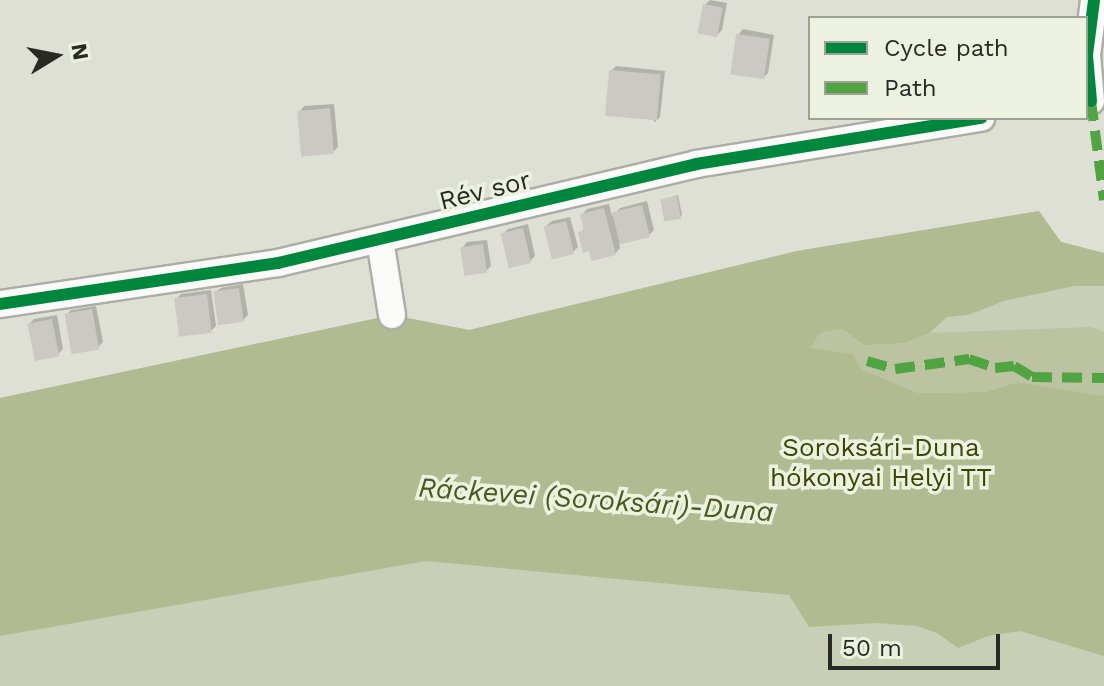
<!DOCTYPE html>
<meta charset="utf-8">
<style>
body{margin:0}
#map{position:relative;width:1104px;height:686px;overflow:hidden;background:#dee0d6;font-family:"Work Sans",sans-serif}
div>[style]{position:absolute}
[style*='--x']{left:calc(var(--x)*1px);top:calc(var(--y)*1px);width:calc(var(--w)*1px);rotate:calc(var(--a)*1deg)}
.green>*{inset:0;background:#c9ceb6}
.forest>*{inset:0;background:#bcc3a1}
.water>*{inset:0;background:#b1ba91}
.shadow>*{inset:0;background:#0003}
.building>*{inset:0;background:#ccc9c5;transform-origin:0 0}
.roads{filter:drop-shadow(2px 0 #acada6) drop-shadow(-2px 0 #acada6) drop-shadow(0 2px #acada6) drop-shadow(0 -2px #acada6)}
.minor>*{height:26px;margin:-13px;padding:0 13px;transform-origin:13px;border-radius:13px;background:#fafaf9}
.quiet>*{height:10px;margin-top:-5px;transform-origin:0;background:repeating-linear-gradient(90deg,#51a442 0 20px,transparent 0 30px)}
.cycleway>*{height:12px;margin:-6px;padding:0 6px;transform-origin:6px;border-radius:6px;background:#00873e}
span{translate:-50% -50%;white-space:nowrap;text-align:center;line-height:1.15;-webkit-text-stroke:7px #edf1e0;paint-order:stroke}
.street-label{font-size:26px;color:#292a24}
.park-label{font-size:26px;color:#3d4503}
.water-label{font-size:28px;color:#4f581d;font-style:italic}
.legend{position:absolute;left:808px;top:16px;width:280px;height:104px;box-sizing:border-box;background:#edf1e0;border:2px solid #9fa195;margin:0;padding:10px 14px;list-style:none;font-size:24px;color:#292a24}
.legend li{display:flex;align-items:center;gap:16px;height:40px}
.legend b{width:40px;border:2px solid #9fa195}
.north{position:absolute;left:16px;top:16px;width:80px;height:80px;-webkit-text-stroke:6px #edf1e0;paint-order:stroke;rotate:80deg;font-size:22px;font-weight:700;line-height:32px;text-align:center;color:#292a24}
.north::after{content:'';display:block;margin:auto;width:28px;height:36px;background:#292a24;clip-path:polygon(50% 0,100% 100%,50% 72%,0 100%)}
.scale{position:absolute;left:828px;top:634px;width:172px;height:36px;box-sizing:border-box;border:4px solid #292a24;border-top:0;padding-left:10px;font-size:24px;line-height:28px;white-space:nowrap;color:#292a24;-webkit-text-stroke:6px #edf1e0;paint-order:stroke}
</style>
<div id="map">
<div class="green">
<i style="clip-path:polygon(1039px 211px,1061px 242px,1104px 253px,1104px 686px,0 686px,0 398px,392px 315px,469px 330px,797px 251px)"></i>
</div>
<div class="forest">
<i style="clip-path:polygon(1091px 327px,1104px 332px,1104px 396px,1018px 382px,986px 392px,918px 393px,809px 349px,820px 333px,843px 329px,904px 343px,929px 333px)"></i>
</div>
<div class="water">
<i style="clip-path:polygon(1039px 211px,1061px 242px,1104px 253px,1104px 286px,1074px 286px,1004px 301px,968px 315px,947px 317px,929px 333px,904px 343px,864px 345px,843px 329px,820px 333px,810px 348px,852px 354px,862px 370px,918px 393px,986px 392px,1018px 382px,1104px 396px,1104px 656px,1020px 631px,988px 636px,958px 648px,937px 633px,917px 626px,875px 623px,809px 627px,789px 595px,426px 561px,0 636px,0 398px,392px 315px,469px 330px,797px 251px)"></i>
</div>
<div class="shadow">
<i style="clip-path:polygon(710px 0,727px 3px,722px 30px,717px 35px,705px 5px)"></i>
<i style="clip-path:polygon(743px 29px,774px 35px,768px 73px,763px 78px,738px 35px)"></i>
<i style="clip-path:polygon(616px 66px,665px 71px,660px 117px,655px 122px,611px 71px)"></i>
<i style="clip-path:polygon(334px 104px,338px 147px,333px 152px,299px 112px,304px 106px)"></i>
<i style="clip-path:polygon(678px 195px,682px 215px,680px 217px,662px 200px)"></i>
<i style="clip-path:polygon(647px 201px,654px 230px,649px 235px,619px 243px,620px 248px,615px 254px,590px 249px,580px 233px,585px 228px,582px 215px,587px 209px,609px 204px,612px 216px,620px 208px)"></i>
<i style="clip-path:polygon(570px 217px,578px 247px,573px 252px,546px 226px,552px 221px)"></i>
<i style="clip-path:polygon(528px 224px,535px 256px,530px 261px,503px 234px,508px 229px)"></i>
<i style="clip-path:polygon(487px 240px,491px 266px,486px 271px,462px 248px,467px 242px)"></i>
<i style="clip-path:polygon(243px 284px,248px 315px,243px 320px,215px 293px,221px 288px)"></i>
<i style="clip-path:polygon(211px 290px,216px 326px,211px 331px,176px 299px,181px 294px)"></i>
<i style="clip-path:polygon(96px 306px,103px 342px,98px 347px,66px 315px,71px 310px)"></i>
<i style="clip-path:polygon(57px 315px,63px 349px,58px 354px,29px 324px,34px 319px)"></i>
</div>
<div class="building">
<i style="left:703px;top:4px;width:20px;height:30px;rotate:11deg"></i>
<i style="left:736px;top:34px;width:34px;height:41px;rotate:8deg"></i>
<i style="left:609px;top:70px;width:52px;height:46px;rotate:5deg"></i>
<i style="left:330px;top:108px;width:46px;height:33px;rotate:85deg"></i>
<i style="left:677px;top:196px;width:23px;height:17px;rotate:80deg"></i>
<i style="left:642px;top:205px;width:33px;height:31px;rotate:76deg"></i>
<i style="clip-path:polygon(604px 208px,616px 255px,591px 261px,589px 251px,583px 253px,578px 232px,584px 231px,580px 214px)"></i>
<i style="left:566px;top:221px;width:34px;height:23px;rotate:76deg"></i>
<i style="left:523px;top:228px;width:36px;height:23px;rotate:77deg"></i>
<i style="left:483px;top:244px;width:29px;height:23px;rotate:82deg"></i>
<i style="left:239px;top:288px;width:34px;height:26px;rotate:82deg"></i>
<i style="left:207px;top:294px;width:39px;height:33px;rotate:83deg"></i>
<i style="left:92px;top:309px;width:41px;height:28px;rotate:80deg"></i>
<i style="left:52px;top:319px;width:38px;height:25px;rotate:79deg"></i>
</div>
<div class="roads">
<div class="minor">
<i style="--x:1091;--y:101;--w:46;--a:-95"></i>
<i style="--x:1087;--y:55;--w:55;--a:-82.7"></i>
<i style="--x:380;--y:240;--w:76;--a:80.9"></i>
<i style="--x:0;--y:304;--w:281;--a:-8.4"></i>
<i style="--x:278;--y:263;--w:430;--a:-13.3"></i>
<i style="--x:696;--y:164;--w:289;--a:-9.2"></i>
</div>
</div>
<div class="quiet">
<i style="--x:1091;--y:101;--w:100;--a:82.5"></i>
<i style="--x:867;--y:361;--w:29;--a:16"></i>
<i style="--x:895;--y:369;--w:75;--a:-7.7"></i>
<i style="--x:969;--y:359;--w:28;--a:19"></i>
<i style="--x:995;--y:368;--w:19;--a:-6"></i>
<i style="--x:1014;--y:366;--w:21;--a:31"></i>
<i style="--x:1032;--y:377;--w:72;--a:0.8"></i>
</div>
<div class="cycleway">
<i style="--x:1091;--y:101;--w:46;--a:-95"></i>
<i style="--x:1087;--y:55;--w:55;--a:-82.7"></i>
<i style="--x:0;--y:304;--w:281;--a:-8.4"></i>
<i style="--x:278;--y:263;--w:430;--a:-13.3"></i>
<i style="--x:696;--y:164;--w:289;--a:-9.2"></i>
</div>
<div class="street-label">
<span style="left:485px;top:191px;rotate:-14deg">Rév sor</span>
</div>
<div class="park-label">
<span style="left:881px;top:463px">Soroksári-Duna<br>hókonyai Helyi TT</span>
</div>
<div class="water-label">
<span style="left:596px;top:500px;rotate:4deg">Ráckevei (Soroksári)-Duna</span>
</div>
<ul class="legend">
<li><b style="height:10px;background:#00873e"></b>Cycle path</li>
<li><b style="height:10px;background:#51a442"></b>Path</li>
</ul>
<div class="north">N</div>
<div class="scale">50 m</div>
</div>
